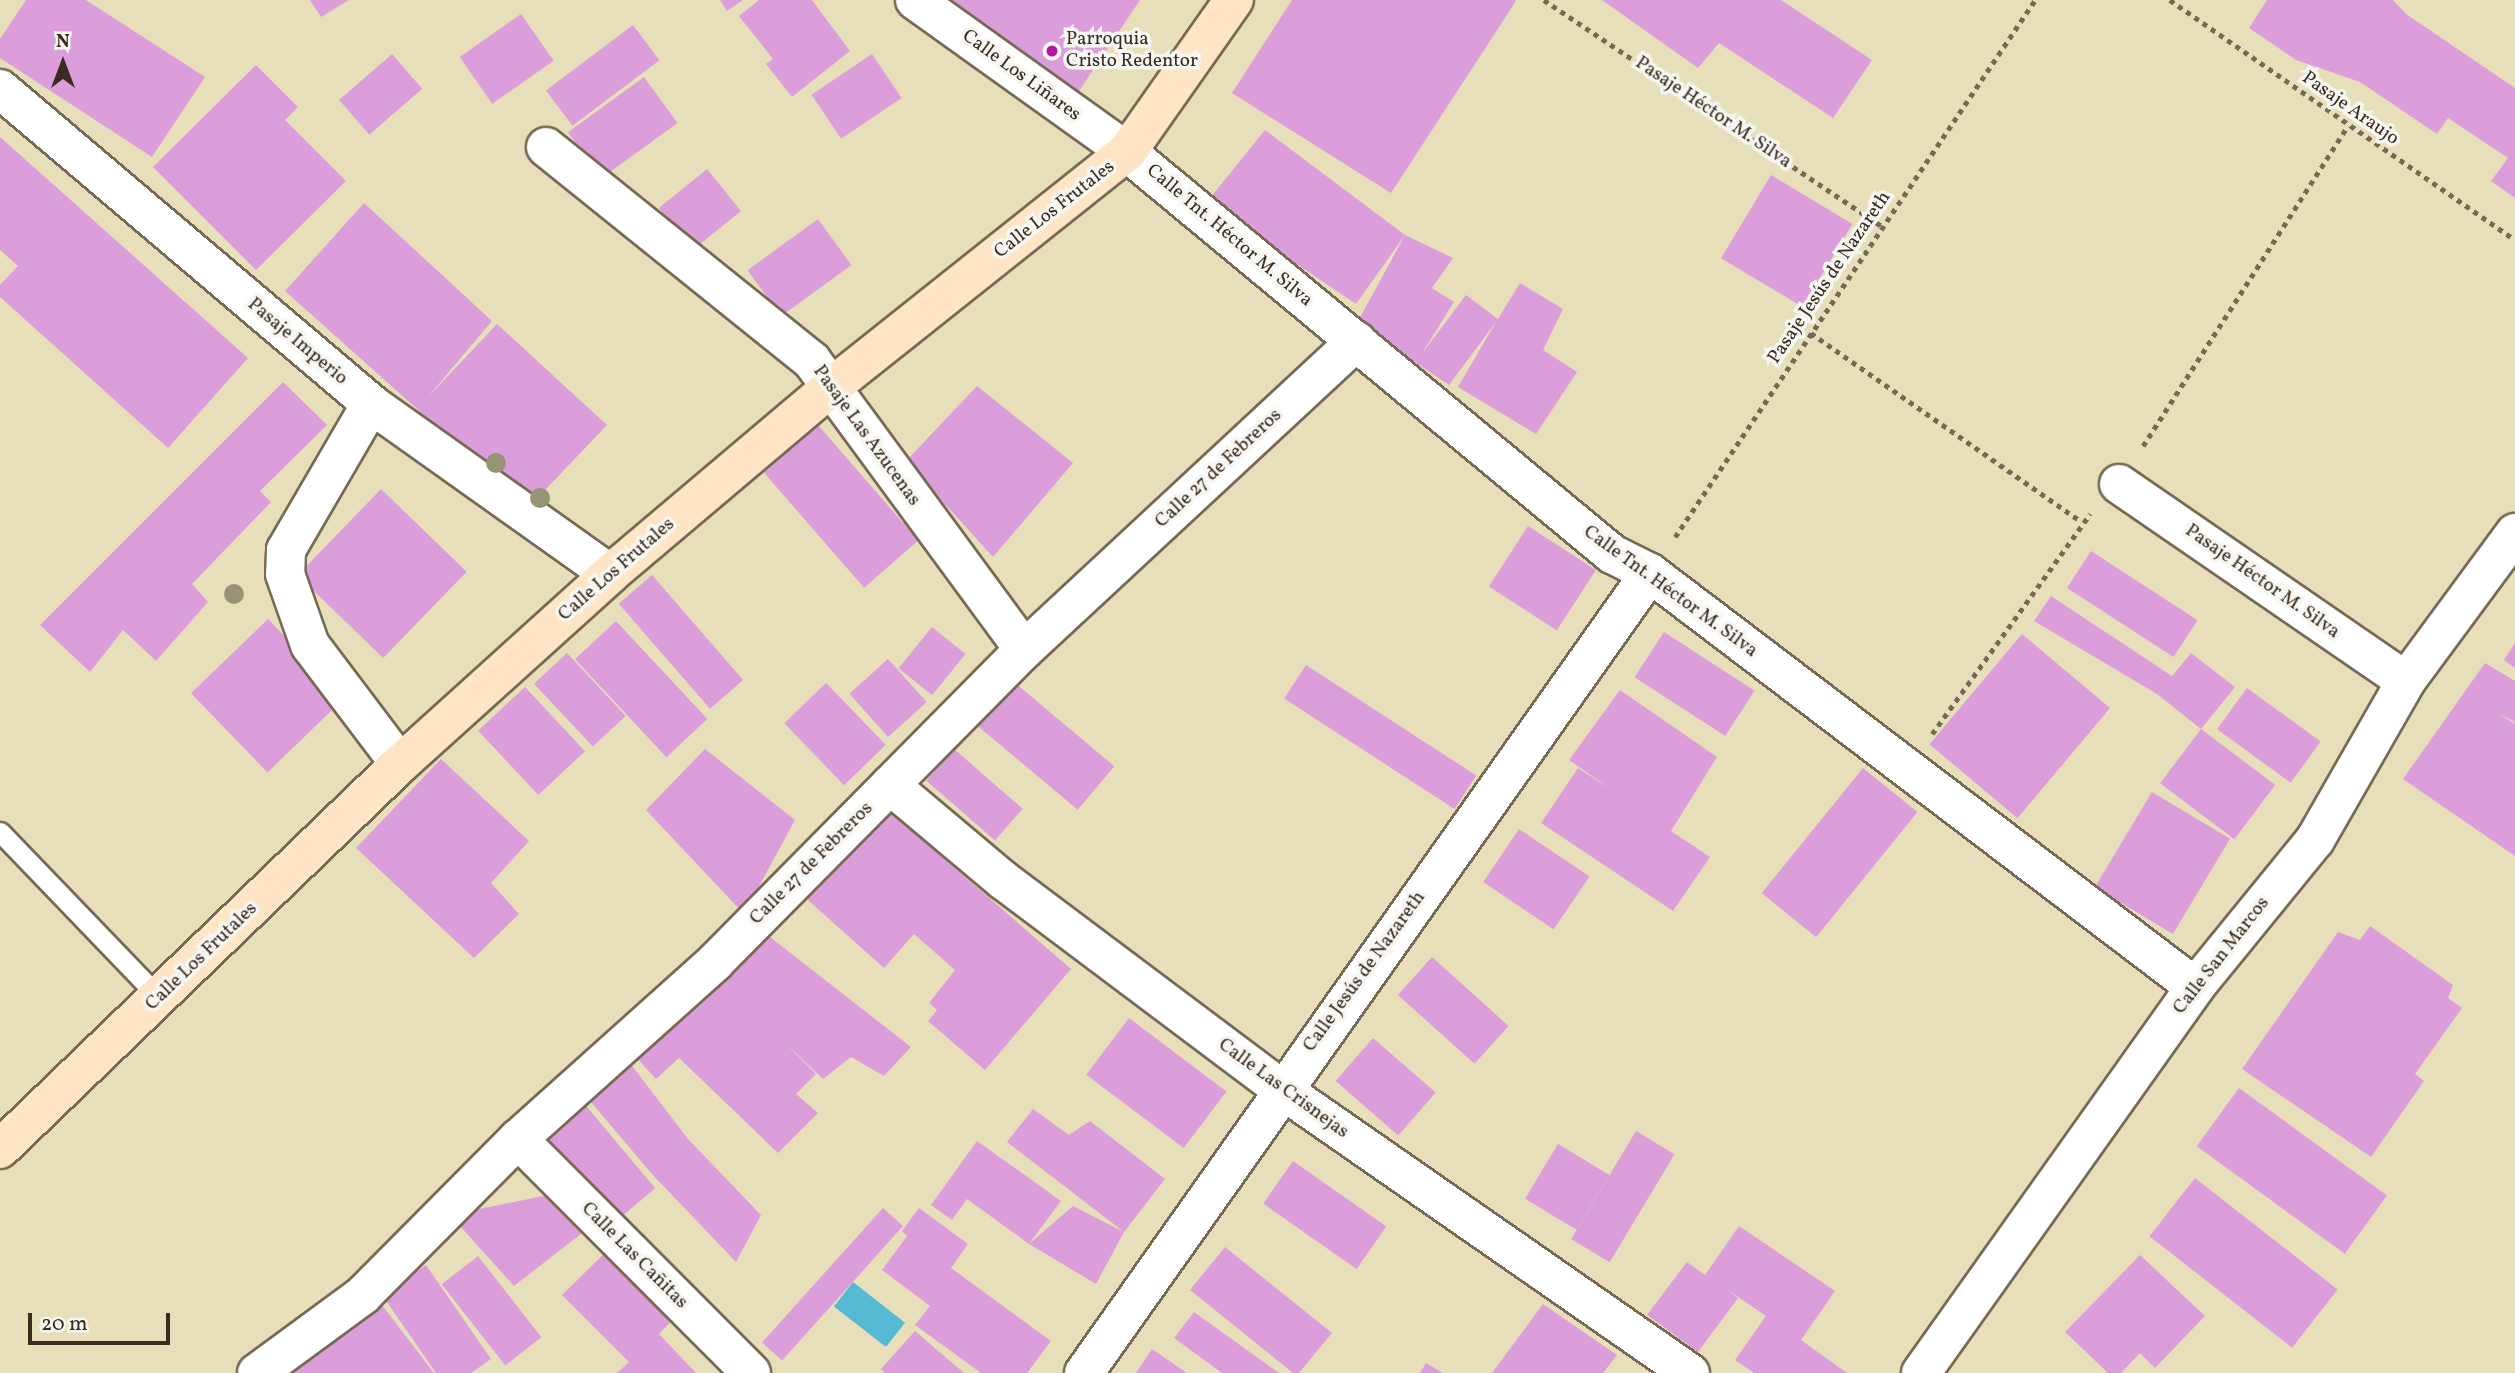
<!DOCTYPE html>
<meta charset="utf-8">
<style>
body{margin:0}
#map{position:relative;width:2515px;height:1373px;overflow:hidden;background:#e7dfba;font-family:Vollkorn,serif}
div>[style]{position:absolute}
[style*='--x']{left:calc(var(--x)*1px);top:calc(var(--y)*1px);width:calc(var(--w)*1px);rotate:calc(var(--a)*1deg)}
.water>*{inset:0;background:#57bad5;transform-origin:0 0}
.building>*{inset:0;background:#dc9eda;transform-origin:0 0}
.path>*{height:4.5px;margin-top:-2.25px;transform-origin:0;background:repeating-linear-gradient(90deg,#776955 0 5px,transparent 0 10px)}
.roads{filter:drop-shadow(2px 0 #776955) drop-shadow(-2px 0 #776955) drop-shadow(0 2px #776955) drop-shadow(0 -2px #776955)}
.lane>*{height:19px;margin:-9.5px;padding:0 9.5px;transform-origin:9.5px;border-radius:9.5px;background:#fff}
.street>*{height:38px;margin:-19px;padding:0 19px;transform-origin:19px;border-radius:19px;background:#fff}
.secondary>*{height:38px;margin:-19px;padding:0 19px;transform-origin:19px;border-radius:19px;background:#fde5c5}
.trees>*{width:20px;height:20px;margin:-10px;border-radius:50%;background:#969474}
.dots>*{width:19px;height:19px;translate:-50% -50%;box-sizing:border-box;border:4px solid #f6f6f2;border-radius:50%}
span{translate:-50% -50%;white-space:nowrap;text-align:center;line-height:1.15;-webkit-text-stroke:7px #f6f6f2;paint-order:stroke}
.poi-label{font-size:19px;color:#3b2a1e}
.left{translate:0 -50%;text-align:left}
.street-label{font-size:19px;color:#3b2a1e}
.north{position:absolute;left:28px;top:28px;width:70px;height:70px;-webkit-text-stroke:5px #f6f6f2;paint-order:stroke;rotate:0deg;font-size:19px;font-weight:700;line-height:28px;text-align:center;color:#3b2a1e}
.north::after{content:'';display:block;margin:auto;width:24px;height:32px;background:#3b2a1e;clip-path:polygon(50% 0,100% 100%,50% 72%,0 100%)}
.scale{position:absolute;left:28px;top:1313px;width:142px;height:32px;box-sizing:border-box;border:4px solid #3b2a1e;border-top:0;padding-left:9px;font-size:21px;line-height:24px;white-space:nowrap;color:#3b2a1e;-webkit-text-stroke:5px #f6f6f2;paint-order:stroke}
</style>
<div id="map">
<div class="water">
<i style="left:853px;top:1282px;width:66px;height:31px;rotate:38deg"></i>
</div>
<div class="building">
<i style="clip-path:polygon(26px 0,86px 0,205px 77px,152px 157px,0 58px,0 39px)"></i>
<i style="clip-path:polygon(310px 0,349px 0,321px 17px)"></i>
<i style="clip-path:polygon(720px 0,743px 0,727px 11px)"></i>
<i style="clip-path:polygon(759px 0,812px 0,850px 51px,792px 97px,766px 64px,773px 59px,739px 16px)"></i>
<i style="clip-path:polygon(926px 0,1140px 0,1073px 100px)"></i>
<i style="clip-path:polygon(1292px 0,1514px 0,1516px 1px,1391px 193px,1232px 93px)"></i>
<i style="clip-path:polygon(1602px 0,1781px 0,1872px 60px,1833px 118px,1719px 43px,1698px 68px)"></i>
<i style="clip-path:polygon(2267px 0,2393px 0,2406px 14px,2515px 88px,2515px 198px,2491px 181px,2508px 158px,2448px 118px,2437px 134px,2360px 82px,2296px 60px,2249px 28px)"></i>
<i style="left:521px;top:14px;width:57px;height:75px;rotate:55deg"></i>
<i style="left:633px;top:25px;width:44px;height:109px;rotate:53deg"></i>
<i style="left:392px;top:54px;width:46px;height:70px;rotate:49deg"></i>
<i style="left:872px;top:54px;width:53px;height:73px;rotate:56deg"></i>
<i style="clip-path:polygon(256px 65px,298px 107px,285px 120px,346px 181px,256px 270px,153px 167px)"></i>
<i style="left:644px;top:77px;width:57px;height:94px;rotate:54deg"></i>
<i style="clip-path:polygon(1265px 130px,1405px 235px,1453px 258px,1432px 288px,1454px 302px,1421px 355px,1466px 295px,1498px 319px,1520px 283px,1563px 309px,1543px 350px,1577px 372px,1536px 434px,1458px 387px,1496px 322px,1449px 385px,1357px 323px,1405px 235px,1356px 304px,1206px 203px)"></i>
<i style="clip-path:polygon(0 137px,248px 358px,168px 448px,0 297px,0 285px,18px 266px,0 250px)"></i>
<i style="left:707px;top:169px;width:54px;height:62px;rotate:51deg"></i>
<i style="left:1771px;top:175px;width:95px;height:97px;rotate:31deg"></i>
<i style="clip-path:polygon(364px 203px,492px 321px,427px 398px,497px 324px,607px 425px,528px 508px,285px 291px)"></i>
<i style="left:818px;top:219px;width:57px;height:87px;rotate:54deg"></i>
<i style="clip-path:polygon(283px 382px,327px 425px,260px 491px,271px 502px,192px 584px,208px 602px,156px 661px,123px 630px,90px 672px,40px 625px)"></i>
<i style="clip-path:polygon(977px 386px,1073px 463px,993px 557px,906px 461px)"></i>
<i style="left:818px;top:425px;width:153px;height:72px;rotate:49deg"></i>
<i style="left:381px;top:489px;width:119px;height:120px;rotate:44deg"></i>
<i style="left:1528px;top:526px;width:81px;height:72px;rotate:33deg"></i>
<i style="left:2091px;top:551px;width:127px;height:44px;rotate:33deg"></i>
<i style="left:652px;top:575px;width:139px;height:44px;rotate:49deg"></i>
<i style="clip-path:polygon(2051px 596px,2172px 676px,2191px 653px,2235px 687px,2201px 729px,2157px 694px,2034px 621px)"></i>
<i style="left:268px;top:619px;width:110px;height:107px;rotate:46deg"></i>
<i style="left:616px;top:621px;width:134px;height:56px;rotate:47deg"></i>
<i style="left:932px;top:627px;width:43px;height:53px;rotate:39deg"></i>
<i style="left:1664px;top:632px;width:108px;height:54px;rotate:33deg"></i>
<i style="left:2022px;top:634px;width:115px;height:144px;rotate:40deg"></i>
<i style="clip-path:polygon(2515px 643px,2515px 668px,2504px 660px)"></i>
<i style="left:567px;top:653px;width:86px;height:45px;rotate:47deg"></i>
<i style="left:888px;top:659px;width:58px;height:52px;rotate:48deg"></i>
<i style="clip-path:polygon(2485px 663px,2515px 681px,2515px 722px,2498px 713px,2515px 724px,2515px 856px,2403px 779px)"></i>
<i style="left:1306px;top:665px;width:203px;height:40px;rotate:33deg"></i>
<i style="left:1014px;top:682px;width:131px;height:57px;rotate:40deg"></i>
<i style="left:826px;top:683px;width:86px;height:58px;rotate:46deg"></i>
<i style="left:525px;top:687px;width:88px;height:64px;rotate:47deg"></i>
<i style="left:2247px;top:688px;width:91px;height:51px;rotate:36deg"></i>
<i style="clip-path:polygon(1620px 690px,1717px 757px,1671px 831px,1710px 857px,1673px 911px,1541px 823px,1578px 768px,1612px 790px,1569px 760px)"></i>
<i style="left:2201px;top:729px;width:93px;height:68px;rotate:37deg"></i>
<i style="clip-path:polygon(705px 749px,795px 820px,744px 914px,646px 810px)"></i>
<i style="left:954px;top:749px;width:91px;height:42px;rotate:41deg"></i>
<i style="clip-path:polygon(441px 759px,529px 841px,491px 883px,519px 914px,474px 958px,356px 848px)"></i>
<i style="left:1863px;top:768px;width:70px;height:161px;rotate:39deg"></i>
<i style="left:2152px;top:792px;width:91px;height:111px;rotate:31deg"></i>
<i style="clip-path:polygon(880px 803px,1071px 969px,985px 1070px,928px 1021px,937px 1010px,929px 1003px,955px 970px,914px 934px,884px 968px,800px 893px)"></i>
<i style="left:1519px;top:829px;width:85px;height:64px;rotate:34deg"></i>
<i style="clip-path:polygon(2370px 926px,2453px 985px,2448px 998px,2462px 1008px,2415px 1074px,2424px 1081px,2371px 1157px,2242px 1069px,2338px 932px,2360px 940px)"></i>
<i style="clip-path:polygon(770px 937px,911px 1047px,884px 1076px,851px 1057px,823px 1079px,782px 1040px,816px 1074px,796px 1094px,818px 1113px,778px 1153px,679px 1058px,656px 1079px,633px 1054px,738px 952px)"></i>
<i style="left:1432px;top:957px;width:103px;height:51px;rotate:42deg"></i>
<i style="left:1129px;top:1018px;width:122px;height:71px;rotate:37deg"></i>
<i style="left:1373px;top:1038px;width:83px;height:57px;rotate:41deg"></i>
<i style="clip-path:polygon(630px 1063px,688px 1139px,761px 1215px,736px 1262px,651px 1173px,586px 1096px)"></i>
<i style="left:2239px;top:1088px;width:183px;height:72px;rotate:36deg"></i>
<i style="left:582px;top:1101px;width:114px;height:57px;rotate:50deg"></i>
<i style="clip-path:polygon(1033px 1109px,1069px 1135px,1090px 1121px,1165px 1179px,1124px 1232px,1096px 1284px,1029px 1244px,1073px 1206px,1124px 1232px,1007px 1142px)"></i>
<i style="left:1636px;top:1131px;width:45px;height:126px;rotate:31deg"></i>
<i style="clip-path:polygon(977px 1141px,1061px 1201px,1029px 1244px,967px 1199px,952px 1220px,931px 1205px)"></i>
<i style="left:1558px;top:1144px;width:60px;height:64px;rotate:31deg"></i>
<i style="left:1293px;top:1161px;width:114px;height:52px;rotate:35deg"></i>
<i style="left:2195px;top:1178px;width:181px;height:74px;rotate:38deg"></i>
<i style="clip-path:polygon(548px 1195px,586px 1230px,514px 1286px,450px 1215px)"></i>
<i style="left:883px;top:1208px;width:27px;height:181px;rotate:42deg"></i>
<i style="clip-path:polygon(919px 1208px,968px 1244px,951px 1268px,1051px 1341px,1027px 1373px,981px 1373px,915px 1325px,930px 1306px,882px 1270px,907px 1236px,902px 1231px)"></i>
<i style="clip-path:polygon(1739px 1226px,1835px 1291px,1801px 1340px,1847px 1373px,1754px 1373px,1735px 1360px,1766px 1316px,1728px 1290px,1738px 1298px,1698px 1352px,1647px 1315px,1687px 1262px,1705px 1275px)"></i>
<i style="clip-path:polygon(1225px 1247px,1332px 1333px,1299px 1373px,1293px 1373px,1190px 1290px)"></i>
<i style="clip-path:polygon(610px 1248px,677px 1315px,659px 1334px,696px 1373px,617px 1373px,629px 1362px,562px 1295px)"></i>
<i style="clip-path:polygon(2140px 1255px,2205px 1316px,2155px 1368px,2140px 1353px,2121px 1373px,2108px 1373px,2065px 1332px)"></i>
<i style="left:478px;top:1256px;width:103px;height:46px;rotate:52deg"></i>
<i style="clip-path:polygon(426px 1265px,491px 1359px,471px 1373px,436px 1373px,382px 1295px)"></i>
<i style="clip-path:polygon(1543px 1304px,1617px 1355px,1603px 1373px,1492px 1373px)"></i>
<i style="clip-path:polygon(382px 1305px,434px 1373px,287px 1373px,306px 1361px)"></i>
<i style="clip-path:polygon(1194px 1312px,1279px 1373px,1222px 1373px,1174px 1338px)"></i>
<i style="clip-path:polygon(915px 1331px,964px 1373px,885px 1373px,881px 1369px)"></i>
<i style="clip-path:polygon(1152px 1349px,1187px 1373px,1136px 1373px)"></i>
<i style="clip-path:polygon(1426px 1363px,1443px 1373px,1420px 1373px)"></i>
</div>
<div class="path">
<i style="--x:1544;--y:0;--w:407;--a:33.8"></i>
<i style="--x:2170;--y:0;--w:420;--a:34.8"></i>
<i style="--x:1811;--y:333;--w:330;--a:34.9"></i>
<i style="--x:2143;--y:446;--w:380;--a:-57.4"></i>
<i style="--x:1675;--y:537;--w:647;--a:-56.16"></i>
<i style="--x:1932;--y:734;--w:271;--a:-54.3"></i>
</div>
<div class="roads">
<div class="lane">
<i style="--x:0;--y:832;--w:231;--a:46.1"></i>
</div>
<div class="street">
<i style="--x:915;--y:0;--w:261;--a:35.6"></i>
<i style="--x:1127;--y:152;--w:630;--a:39.65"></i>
<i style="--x:1612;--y:554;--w:42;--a:26.6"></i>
<i style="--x:1650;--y:573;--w:684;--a:37.22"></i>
<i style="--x:0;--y:89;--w:487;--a:40.3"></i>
<i style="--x:371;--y:404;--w:293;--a:35.4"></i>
<i style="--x:546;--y:147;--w:341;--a:38.8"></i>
<i style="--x:812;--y:361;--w:358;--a:53.7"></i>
<i style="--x:371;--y:404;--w:169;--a:120.2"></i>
<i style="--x:286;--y:550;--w:24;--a:92"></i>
<i style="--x:285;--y:574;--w:75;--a:70.6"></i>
<i style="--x:310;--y:645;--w:149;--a:52.9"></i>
<i style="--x:2119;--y:484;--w:348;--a:34.5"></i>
<i style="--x:890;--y:785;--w:148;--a:40.1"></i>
<i style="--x:1003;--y:880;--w:348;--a:36.9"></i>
<i style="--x:1281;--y:1089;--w:498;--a:34.8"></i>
<i style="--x:518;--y:1139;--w:330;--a:45.1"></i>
<i style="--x:257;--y:1373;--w:132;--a:-36.3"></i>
<i style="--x:363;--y:1295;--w:220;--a:-45.2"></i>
<i style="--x:518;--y:1139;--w:265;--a:-41.9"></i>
<i style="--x:715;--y:962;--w:439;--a:-45.3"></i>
<i style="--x:1024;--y:650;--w:454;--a:-42.9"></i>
<i style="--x:1084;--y:1373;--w:980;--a:-54.72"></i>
<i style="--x:1921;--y:1373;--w:473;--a:-54.6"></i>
<i style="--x:2195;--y:987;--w:190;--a:-50.8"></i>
<i style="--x:2315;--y:840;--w:183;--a:-60.2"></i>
<i style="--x:2406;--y:681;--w:184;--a:-53.6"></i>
</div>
<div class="secondary">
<i style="--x:0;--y:1149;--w:555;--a:-43.91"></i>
<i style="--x:400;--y:764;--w:283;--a:-42.1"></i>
<i style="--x:610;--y:574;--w:288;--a:-40.2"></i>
<i style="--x:830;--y:388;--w:379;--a:-38.5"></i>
<i style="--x:1127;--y:152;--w:186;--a:-54.9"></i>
</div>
</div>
<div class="trees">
<i style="left:496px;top:463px"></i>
<i style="left:540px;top:498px"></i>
<i style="left:234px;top:594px"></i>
</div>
<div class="dots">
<i style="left:1052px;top:51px;background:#b5179e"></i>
</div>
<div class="poi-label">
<span class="left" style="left:1066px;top:51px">Parroquia<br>Cristo Redentor</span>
</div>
<div class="street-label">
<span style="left:1021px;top:76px;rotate:36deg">Calle Los Liñares</span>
<span style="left:2350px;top:109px;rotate:35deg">Pasaje Araujo</span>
<span style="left:1713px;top:113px;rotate:34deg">Pasaje Héctor M. Silva</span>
<span style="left:1055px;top:210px;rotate:-38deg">Calle Los Frutales</span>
<span style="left:1229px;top:236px;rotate:40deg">Calle Tnt. Héctor M. Silva</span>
<span style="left:1830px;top:278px;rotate:-56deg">Pasaje Jesús de Nazareth</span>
<span style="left:297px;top:342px;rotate:40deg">Pasaje Imperio</span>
<span style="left:866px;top:436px;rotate:54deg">Pasaje Las Azucenas</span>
<span style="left:1219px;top:469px;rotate:-43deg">Calle 27 de Febreros</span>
<span style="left:617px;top:570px;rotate:-41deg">Calle Los Frutales</span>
<span style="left:2262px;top:582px;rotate:35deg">Pasaje Héctor M. Silva</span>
<span style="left:1670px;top:592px;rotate:36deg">Calle Tnt. Héctor M. Silva</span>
<span style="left:812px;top:864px;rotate:-45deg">Calle 27 de Febreros</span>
<span style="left:2222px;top:956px;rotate:-52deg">Calle San Marcos</span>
<span style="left:202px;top:957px;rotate:-44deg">Calle Los Frutales</span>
<span style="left:1365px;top:972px;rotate:-54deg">Calle Jesús de Nazareth</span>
<span style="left:1283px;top:1089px;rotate:36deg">Calle Las Crisnejas</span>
<span style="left:634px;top:1256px;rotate:45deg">Calle Las Cañitas</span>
</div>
<div class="north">N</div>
<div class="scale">20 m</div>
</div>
